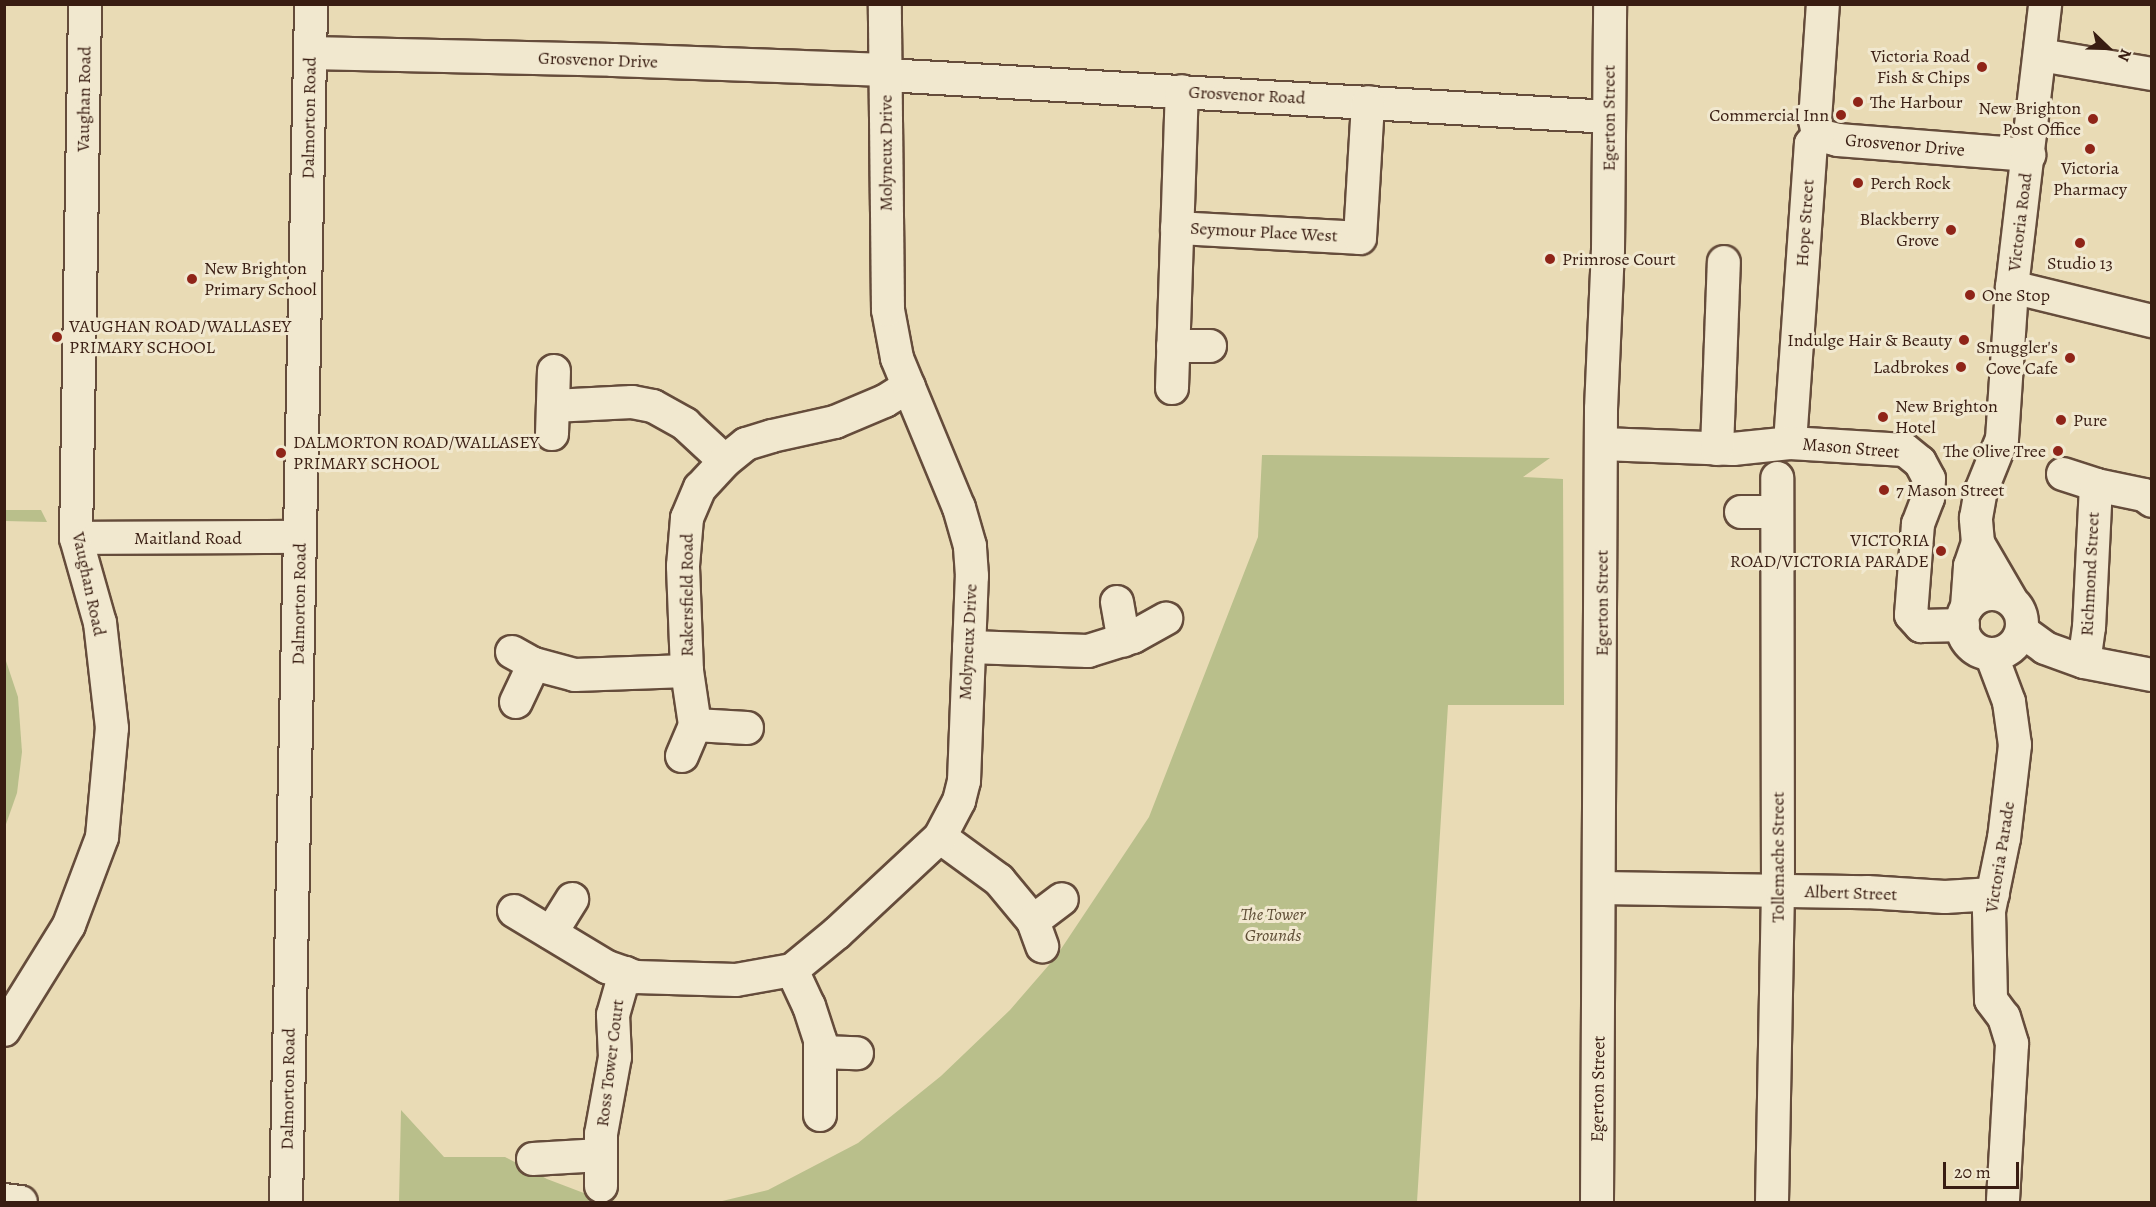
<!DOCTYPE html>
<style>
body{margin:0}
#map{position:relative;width:2156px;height:1207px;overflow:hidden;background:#e9dbb5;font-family:Alegreya,serif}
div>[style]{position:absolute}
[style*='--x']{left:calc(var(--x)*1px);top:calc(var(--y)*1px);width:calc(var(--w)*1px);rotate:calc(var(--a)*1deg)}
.green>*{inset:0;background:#b9bf8b}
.roads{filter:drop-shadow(2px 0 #654c3b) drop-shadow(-2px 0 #654c3b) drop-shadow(0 2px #654c3b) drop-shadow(0 -2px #654c3b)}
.minor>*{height:32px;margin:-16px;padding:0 16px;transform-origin:16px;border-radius:16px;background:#f1e8cf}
.minor>.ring{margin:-16px;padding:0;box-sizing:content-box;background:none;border:32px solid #f1e8cf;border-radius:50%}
.dots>*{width:16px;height:16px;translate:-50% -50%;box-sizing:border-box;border:3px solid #f1e8cf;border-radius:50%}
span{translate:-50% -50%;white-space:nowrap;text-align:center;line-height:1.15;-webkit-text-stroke:6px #f1e8cf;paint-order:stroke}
.poi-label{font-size:18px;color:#391d12}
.right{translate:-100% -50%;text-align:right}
.left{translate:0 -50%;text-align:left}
.street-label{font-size:18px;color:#391d12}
.park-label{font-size:18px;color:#5f4e36;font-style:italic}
.frame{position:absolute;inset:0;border:6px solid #391d12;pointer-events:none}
.north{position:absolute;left:2078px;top:18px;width:60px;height:60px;-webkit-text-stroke:4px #f1e8cf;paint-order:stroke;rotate:113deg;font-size:16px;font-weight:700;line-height:24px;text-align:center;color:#391d12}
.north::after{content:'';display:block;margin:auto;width:21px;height:27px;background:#391d12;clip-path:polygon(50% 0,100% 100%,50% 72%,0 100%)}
.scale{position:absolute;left:1943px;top:1162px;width:76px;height:27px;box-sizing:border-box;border:3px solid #391d12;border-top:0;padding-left:8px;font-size:18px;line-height:21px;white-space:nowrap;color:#391d12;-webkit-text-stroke:4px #f1e8cf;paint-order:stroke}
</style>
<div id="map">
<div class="green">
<i style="clip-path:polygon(1262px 455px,1550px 458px,1523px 477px,1563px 479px,1564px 705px,1448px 705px,1417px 1202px,718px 1202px,768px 1190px,858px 1143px,941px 1076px,1010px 1010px,1055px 958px,1149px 817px,1258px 537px)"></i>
<i style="clip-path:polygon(5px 510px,41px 510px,47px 522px,5px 521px)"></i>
<i style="clip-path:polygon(5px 658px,18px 697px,22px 752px,17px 793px,5px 827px)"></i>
<i style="clip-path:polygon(401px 1110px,444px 1157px,505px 1157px,547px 1179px,589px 1195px,620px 1202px,399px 1202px)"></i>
</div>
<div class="roads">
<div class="minor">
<i style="--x:310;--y:53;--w:303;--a:1.3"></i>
<i style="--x:613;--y:60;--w:273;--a:2.1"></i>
<i style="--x:2040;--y:55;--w:114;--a:9.6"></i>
<i style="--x:886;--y:75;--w:724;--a:3.32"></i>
<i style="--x:1818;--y:135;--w:21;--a:14"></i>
<i style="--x:1838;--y:140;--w:192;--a:4.5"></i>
<i style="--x:1177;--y:228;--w:183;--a:3.1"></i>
<i style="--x:1360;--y:238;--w:136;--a:-86.6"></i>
<i style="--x:2012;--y:287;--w:144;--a:13.7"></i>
<i style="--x:1173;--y:346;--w:37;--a:0"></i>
<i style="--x:1172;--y:388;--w:297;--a:-88.1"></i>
<i style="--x:553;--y:406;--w:79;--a:-2.9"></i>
<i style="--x:632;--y:402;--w:21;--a:11"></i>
<i style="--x:653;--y:406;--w:37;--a:29"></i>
<i style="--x:685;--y:424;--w:54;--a:42.8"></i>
<i style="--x:552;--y:434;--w:63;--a:-88.2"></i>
<i style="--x:1790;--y:443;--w:300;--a:-86"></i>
<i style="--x:1811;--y:144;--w:11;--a:-52"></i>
<i style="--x:1818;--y:135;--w:15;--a:-101"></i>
<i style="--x:1815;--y:120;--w:116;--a:-86.1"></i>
<i style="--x:1602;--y:444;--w:131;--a:2.2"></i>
<i style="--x:1733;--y:449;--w:57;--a:-6"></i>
<i style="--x:1790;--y:443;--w:115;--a:3.5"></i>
<i style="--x:1905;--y:450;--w:19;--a:39"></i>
<i style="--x:1920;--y:462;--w:19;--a:62"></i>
<i style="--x:1929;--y:479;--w:19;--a:93"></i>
<i style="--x:1928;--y:498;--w:28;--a:111"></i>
<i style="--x:1918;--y:524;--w:91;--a:94.4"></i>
<i style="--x:1911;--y:615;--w:15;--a:48"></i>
<i style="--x:1921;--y:626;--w:42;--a:-1.4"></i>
<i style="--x:1717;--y:449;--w:187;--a:-87.9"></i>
<i style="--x:2063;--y:474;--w:35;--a:18"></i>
<i style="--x:2096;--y:485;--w:142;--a:92.8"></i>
<i style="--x:2089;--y:627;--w:35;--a:98"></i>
<i style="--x:2096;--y:485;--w:49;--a:11.8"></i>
<i style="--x:2144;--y:495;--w:10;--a:37"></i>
<i style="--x:1741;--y:512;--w:36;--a:0"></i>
<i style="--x:76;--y:538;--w:224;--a:-0.3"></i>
<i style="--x:1978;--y:543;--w:25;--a:-95"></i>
<i style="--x:1976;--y:518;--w:27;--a:-80"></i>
<i style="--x:1981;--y:491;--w:56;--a:-68"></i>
<i style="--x:2002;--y:439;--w:152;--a:-86.2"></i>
<i style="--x:2012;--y:287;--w:285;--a:-83.3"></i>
<i class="ring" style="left:1962px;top:594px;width:28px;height:28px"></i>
<i style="--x:1117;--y:602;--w:39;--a:80"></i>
<i style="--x:1967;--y:607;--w:41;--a:-85.8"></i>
<i style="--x:1970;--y:566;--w:24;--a:-71"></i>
<i style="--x:1978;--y:543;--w:64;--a:59.8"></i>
<i style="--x:2022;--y:631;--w:29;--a:36"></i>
<i style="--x:2045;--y:648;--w:41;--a:19.7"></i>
<i style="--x:2084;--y:662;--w:69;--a:10.8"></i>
<i style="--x:969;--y:647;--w:119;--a:1.9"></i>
<i style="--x:1088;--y:651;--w:47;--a:-17.3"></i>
<i style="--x:1133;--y:637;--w:38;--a:-29"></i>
<i style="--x:512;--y:652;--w:25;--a:29"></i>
<i style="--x:534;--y:664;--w:42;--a:15"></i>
<i style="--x:575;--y:675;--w:112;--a:-2"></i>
<i style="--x:1991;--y:654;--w:51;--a:69.4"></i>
<i style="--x:2009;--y:702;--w:43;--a:82.1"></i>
<i style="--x:2015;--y:745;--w:94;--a:96.7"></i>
<i style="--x:2004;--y:838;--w:75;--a:101.6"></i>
<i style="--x:1989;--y:911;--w:89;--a:88.7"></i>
<i style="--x:1991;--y:1000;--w:21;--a:53"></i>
<i style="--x:2004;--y:1017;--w:28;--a:73"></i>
<i style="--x:2012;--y:1044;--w:158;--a:93.3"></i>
<i style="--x:516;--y:702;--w:42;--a:-64.7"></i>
<i style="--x:695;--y:725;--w:52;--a:3.3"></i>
<i style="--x:682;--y:756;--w:34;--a:-67"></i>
<i style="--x:695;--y:725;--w:55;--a:-98.4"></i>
<i style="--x:687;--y:671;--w:105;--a:-92.2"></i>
<i style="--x:683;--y:566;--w:48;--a:-85.2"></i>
<i style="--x:687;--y:518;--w:33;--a:-67"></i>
<i style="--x:700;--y:488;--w:37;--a:-47"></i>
<i style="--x:725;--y:461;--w:27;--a:-39"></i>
<i style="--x:746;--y:444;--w:27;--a:-17"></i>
<i style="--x:772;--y:436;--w:65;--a:-12.5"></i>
<i style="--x:835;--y:422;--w:54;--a:-22.8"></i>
<i style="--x:885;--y:401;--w:28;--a:-32"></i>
<i style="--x:940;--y:837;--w:73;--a:36.1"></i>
<i style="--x:999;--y:880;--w:53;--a:50.3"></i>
<i style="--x:1033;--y:921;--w:27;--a:70"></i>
<i style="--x:1601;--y:888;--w:266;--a:0.9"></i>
<i style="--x:1867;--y:892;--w:78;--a:3.7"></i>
<i style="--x:1945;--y:897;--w:48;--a:-3.6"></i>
<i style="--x:514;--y:911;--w:109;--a:31.1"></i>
<i style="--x:607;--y:967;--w:31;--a:19"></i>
<i style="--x:636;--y:977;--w:100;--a:1.7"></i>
<i style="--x:736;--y:980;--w:57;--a:-10.1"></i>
<i style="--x:792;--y:970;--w:58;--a:-39.4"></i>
<i style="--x:837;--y:933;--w:141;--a:-43"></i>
<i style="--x:940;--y:837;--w:41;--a:-62.2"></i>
<i style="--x:959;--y:801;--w:21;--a:-76"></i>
<i style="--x:964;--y:781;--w:205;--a:-87.8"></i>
<i style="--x:972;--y:576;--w:30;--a:-94"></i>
<i style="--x:970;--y:546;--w:40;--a:-106"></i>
<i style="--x:959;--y:508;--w:162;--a:-112.5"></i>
<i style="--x:897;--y:358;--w:49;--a:-100.6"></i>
<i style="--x:888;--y:310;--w:306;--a:-90.6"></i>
<i style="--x:1033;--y:921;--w:36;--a:-37"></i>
<i style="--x:551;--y:933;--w:40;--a:-58"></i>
<i style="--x:792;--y:970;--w:40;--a:65"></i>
<i style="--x:809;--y:1006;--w:36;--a:72"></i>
<i style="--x:820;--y:1040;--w:75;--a:90"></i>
<i style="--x:4;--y:1030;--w:123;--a:-58.2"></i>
<i style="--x:69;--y:925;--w:94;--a:-69.4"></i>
<i style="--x:102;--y:837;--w:109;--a:-84.8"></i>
<i style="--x:112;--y:728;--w:106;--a:-96.5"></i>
<i style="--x:100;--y:623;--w:88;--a:-105.8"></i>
<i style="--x:76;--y:538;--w:534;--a:-89.03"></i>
<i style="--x:820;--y:1052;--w:37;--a:2"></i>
<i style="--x:533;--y:1159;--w:68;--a:-3.4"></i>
<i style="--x:601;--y:1186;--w:52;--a:-90"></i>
<i style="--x:601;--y:1134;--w:78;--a:-79.7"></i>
<i style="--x:615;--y:1057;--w:42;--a:-92.7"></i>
<i style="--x:613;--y:1015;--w:44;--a:-74.1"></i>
<i style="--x:4;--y:1200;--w:17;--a:7"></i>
<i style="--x:286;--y:1202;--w:1198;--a:-88.8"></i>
<i style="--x:1597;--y:1202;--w:793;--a:-89.71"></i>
<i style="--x:1601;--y:409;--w:159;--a:-87.5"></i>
<i style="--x:1608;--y:250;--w:246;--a:-89.5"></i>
<i style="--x:1772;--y:1202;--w:311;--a:-88.9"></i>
<i style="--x:1778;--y:891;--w:413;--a:-90.1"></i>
</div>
</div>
<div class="dots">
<i style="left:1982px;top:67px;background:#8f2418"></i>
<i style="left:1858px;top:102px;background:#8f2418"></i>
<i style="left:1841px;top:115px;background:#8f2418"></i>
<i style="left:2093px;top:119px;background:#8f2418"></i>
<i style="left:2090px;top:149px;background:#8f2418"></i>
<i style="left:1858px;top:183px;background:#8f2418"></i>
<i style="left:1951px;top:230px;background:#8f2418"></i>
<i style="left:2080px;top:243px;background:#8f2418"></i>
<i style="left:1550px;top:259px;background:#8f2418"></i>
<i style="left:192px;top:279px;background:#8f2418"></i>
<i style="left:1970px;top:295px;background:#8f2418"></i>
<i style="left:57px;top:337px;background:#8f2418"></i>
<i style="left:1964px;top:340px;background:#8f2418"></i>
<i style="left:2070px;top:358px;background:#8f2418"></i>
<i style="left:1961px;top:367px;background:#8f2418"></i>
<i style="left:1883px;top:417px;background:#8f2418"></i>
<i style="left:2061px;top:420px;background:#8f2418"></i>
<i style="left:2058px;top:451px;background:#8f2418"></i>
<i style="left:281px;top:453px;background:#8f2418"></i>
<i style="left:1884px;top:490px;background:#8f2418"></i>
<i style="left:1941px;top:551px;background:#8f2418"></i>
</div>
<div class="poi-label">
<span class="right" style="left:1970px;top:67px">Victoria Road<br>Fish &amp; Chips</span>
<span class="left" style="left:1870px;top:102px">The Harbour</span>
<span class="right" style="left:2081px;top:119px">New Brighton<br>Post Office</span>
<span class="right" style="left:1829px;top:115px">Commercial Inn</span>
<span style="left:2090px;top:179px">Victoria<br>Pharmacy</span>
<span class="left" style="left:1870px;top:183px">Perch Rock</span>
<span class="right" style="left:1939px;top:230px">Blackberry<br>Grove</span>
<span class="left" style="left:1562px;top:259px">Primrose Court</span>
<span style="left:2080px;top:263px">Studio 13</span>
<span class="left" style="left:204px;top:279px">New Brighton<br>Primary School</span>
<span class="left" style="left:1982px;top:295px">One Stop</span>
<span class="left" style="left:69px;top:337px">VAUGHAN ROAD/WALLASEY<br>PRIMARY SCHOOL</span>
<span class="right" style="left:1952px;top:340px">Indulge Hair &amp; Beauty</span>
<span class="right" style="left:2058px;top:358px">Smuggler's<br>Cove Cafe</span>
<span class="right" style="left:1949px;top:367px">Ladbrokes</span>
<span class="left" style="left:1895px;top:417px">New Brighton<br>Hotel</span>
<span class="left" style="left:2073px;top:420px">Pure</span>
<span class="left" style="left:293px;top:453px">DALMORTON ROAD/WALLASEY<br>PRIMARY SCHOOL</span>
<span class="right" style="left:2046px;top:451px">The Olive Tree</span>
<span class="left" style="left:1896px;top:490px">7 Mason Street</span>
<span class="right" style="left:1929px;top:551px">VICTORIA<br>ROAD/VICTORIA PARADE</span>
</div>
<div class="street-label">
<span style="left:598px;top:60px;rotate:2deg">Grosvenor Drive</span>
<span style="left:1247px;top:95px;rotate:3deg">Grosvenor Road</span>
<span style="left:84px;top:99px;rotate:-89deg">Vaughan Road</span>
<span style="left:309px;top:118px;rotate:-89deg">Dalmorton Road</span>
<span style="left:1609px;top:118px;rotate:-90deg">Egerton Street</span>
<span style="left:1905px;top:145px;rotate:5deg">Grosvenor Drive</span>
<span style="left:886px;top:153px;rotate:-90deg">Molyneux Drive</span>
<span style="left:2020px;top:222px;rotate:-83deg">Victoria Road</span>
<span style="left:1805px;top:223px;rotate:-86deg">Hope Street</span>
<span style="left:1264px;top:232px;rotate:3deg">Seymour Place West</span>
<span style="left:1851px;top:448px;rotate:5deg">Mason Street</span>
<span style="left:188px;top:538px">Maitland Road</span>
<span style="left:2090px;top:574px;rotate:-87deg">Richmond Street</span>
<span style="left:89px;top:584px;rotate:78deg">Vaughan Road</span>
<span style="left:687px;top:595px;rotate:-90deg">Rakersfield Road</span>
<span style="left:1602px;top:603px;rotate:-90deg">Egerton Street</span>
<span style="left:299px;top:604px;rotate:-89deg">Dalmorton Road</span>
<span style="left:968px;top:642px;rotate:-87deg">Molyneux Drive</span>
<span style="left:1778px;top:857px;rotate:-90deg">Tollemache Street</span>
<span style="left:2000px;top:857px;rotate:-81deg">Victoria Parade</span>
<span style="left:1851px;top:893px;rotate:2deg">Albert Street</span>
<span style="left:610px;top:1063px;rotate:-83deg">Ross Tower Court</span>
<span style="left:288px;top:1089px;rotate:-89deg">Dalmorton Road</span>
<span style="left:1598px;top:1089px;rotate:-89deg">Egerton Street</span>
</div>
<div class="park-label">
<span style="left:1273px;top:925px">The Tower<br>Grounds</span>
</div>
<div class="frame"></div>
<div class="north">N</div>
<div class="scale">20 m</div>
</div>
